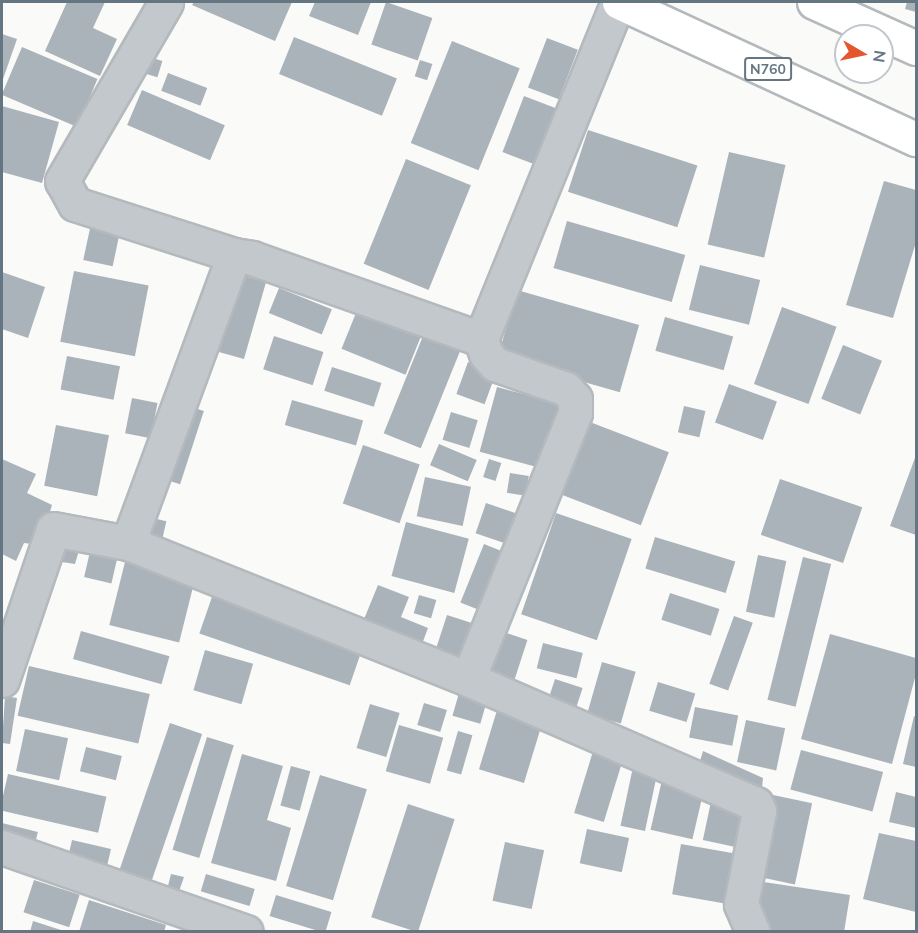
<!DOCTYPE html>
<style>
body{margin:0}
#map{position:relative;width:918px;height:933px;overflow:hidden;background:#fafaf8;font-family:Mulish,sans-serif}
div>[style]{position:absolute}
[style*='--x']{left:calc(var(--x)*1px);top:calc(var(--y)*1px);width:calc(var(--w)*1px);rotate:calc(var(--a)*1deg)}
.building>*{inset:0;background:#aab3b9;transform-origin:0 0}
.roads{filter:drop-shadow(2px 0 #b4b9bd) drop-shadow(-2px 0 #b4b9bd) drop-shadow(0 2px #b4b9bd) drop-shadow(0 -2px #b4b9bd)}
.minor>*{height:33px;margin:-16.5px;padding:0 16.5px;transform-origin:16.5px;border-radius:16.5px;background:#c3c8cc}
.highway>*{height:33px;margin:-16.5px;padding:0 16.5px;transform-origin:16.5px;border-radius:16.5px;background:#fff}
span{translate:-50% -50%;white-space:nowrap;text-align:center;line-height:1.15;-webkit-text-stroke:6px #fff;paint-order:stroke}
.shield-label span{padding:2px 4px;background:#fff;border:2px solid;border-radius:4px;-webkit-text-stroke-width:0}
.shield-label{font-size:14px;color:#657683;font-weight:700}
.frame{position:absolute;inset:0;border:3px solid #657683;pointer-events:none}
.north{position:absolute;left:834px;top:24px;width:60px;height:60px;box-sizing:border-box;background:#fff;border:2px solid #c1c8cd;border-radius:50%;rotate:99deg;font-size:16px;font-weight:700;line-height:24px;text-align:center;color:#657683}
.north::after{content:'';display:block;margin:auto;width:21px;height:27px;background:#e4572e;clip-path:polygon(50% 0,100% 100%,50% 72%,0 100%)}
</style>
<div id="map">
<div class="building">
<i style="clip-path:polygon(67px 2px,105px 2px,93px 28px,117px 39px,100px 76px,45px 51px)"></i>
<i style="clip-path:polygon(194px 2px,292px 2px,275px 41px,192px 5px)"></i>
<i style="clip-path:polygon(315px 2px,371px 2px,358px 35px,309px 16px)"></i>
<i style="left:386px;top:2px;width:49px;height:45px;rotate:19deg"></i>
<i style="clip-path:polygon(907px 2px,916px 2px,916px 12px,905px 9px)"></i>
<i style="clip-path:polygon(2px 34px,17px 39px,2px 82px)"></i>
<i style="left:294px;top:37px;width:111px;height:40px;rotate:22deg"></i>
<i style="left:547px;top:38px;width:33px;height:53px;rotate:21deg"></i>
<i style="left:452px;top:41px;width:73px;height:110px;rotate:22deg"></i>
<i style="left:22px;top:47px;width:82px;height:52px;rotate:23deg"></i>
<i style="left:149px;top:57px;width:14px;height:17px;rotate:17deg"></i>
<i style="left:420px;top:60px;width:13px;height:17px;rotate:18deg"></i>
<i style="left:168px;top:73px;width:42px;height:19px;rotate:21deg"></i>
<i style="left:142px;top:90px;width:90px;height:38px;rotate:23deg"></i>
<i style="left:524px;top:96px;width:44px;height:60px;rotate:21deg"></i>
<i style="clip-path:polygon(2px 106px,59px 122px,42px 183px,2px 172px)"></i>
<i style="left:588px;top:130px;width:115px;height:65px;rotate:18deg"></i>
<i style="left:729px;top:152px;width:58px;height:95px;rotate:13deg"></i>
<i style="left:406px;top:159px;width:70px;height:113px;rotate:22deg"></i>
<i style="clip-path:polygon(884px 181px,916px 190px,916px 242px,893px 318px,846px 305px)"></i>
<i style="left:92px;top:219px;width:30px;height:42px;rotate:12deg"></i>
<i style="left:567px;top:221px;width:123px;height:49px;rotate:16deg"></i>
<i style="left:700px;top:265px;width:62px;height:46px;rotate:14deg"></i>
<i style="left:74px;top:271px;width:76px;height:72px;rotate:11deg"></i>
<i style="clip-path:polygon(2px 272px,45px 287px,28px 338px,2px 329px)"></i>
<i style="left:241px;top:275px;width:26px;height:80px;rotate:16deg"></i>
<i style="left:279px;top:288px;width:57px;height:27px;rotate:22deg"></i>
<i style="left:517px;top:290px;width:127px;height:70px;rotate:16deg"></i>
<i style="left:782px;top:307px;width:58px;height:82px;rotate:20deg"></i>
<i style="left:358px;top:308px;width:69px;height:44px;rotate:22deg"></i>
<i style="left:665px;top:317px;width:71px;height:35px;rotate:16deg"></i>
<i style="left:274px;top:336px;width:52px;height:35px;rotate:18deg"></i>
<i style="left:423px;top:336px;width:40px;height:105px;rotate:22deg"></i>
<i style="left:843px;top:345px;width:42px;height:58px;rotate:22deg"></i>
<i style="left:67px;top:356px;width:54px;height:34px;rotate:11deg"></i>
<i style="left:468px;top:362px;width:30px;height:34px;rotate:20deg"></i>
<i style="left:332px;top:367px;width:52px;height:25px;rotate:18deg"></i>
<i style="left:729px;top:384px;width:51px;height:41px;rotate:20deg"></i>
<i style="left:497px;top:387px;width:64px;height:67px;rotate:15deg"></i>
<i style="left:132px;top:398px;width:26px;height:36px;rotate:11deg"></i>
<i style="left:292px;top:400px;width:74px;height:26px;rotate:16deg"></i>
<i style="left:182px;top:404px;width:23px;height:77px;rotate:18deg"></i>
<i style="left:684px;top:406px;width:22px;height:27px;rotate:13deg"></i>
<i style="left:451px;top:412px;width:28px;height:29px;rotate:17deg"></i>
<i style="left:582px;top:419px;width:93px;height:78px;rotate:21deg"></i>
<i style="left:56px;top:425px;width:54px;height:62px;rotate:11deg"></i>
<i style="left:439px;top:444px;width:41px;height:23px;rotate:23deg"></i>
<i style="left:363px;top:445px;width:60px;height:62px;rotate:19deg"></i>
<i style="clip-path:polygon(916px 455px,916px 535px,890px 526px)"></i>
<i style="clip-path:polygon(2px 459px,36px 474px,27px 493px,52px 505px,40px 545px,24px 543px,16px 561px,2px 554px)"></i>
<i style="left:489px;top:459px;width:13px;height:19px;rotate:18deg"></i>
<i style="left:510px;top:473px;width:19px;height:20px;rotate:9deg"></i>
<i style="left:425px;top:477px;width:47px;height:40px;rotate:12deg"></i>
<i style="left:780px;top:479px;width:87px;height:59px;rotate:19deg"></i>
<i style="left:486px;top:503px;width:43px;height:32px;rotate:19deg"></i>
<i style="left:556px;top:513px;width:80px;height:107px;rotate:19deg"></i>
<i style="left:144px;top:516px;width:23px;height:29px;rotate:13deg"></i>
<i style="left:406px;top:522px;width:65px;height:56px;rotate:15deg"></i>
<i style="left:655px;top:537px;width:84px;height:33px;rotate:17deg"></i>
<i style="clip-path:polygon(59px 542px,80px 547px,75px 564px,55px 561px)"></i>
<i style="left:92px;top:543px;width:28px;height:35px;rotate:13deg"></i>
<i style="left:484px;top:544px;width:29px;height:63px;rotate:22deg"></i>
<i style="left:758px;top:555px;width:29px;height:58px;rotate:12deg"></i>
<i style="left:803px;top:557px;width:29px;height:147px;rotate:14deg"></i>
<i style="left:125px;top:562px;width:72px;height:65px;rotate:14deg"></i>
<i style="clip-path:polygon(378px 585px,409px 597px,401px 617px,428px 628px,419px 652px,360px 629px)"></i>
<i style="left:214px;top:591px;width:159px;height:45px;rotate:19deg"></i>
<i style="left:670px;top:593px;width:52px;height:28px;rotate:18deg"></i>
<i style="left:419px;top:595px;width:18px;height:19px;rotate:16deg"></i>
<i style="left:447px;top:615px;width:39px;height:40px;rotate:18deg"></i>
<i style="left:734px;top:616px;width:20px;height:72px;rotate:20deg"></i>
<i style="left:497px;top:630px;width:32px;height:47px;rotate:18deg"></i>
<i style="left:81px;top:631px;width:92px;height:29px;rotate:16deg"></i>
<i style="clip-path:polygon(830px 634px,916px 658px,916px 674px,892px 764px,801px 739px)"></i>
<i style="left:543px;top:643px;width:41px;height:26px;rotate:14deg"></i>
<i style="left:205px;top:650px;width:50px;height:42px;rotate:16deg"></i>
<i style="left:602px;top:662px;width:35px;height:54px;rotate:16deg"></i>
<i style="left:29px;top:666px;width:124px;height:51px;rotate:13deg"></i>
<i style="left:555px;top:679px;width:29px;height:23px;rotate:18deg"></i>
<i style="left:658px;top:682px;width:39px;height:30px;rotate:17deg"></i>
<i style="left:461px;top:686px;width:29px;height:31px;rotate:16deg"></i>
<i style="clip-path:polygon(5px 696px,17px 698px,10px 744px,2px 743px)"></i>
<i style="left:424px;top:703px;width:24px;height:23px;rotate:17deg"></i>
<i style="left:370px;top:704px;width:31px;height:46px;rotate:17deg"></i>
<i style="left:498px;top:707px;width:47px;height:65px;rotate:17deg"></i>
<i style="left:695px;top:707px;width:44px;height:31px;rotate:11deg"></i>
<i style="clip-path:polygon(914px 716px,916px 717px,916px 767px,903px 764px)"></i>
<i style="left:746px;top:720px;width:40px;height:43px;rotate:12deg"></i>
<i style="left:170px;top:723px;width:34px;height:162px;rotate:19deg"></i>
<i style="left:399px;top:725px;width:46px;height:48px;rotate:16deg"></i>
<i style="left:25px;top:729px;width:44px;height:43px;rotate:12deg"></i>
<i style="left:458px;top:731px;width:15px;height:41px;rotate:16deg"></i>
<i style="left:207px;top:737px;width:28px;height:118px;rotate:17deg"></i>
<i style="left:86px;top:747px;width:37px;height:25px;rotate:14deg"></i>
<i style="left:594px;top:748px;width:31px;height:68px;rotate:17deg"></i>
<i style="left:801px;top:750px;width:85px;height:41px;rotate:15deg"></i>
<i style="clip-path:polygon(703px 751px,763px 778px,761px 797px,695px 778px)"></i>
<i style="clip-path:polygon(242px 754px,283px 766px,267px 820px,291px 828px,276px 881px,211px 863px)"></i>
<i style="left:291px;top:766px;width:20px;height:41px;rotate:15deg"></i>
<i style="left:633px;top:767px;width:25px;height:60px;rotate:12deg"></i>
<i style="left:8px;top:774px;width:101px;height:37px;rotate:13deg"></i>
<i style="left:320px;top:775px;width:49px;height:116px;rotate:17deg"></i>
<i style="left:662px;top:780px;width:43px;height:51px;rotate:13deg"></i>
<i style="clip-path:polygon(896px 792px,916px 797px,916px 828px,889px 822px)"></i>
<i style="left:773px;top:795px;width:40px;height:83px;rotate:12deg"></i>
<i style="left:712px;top:797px;width:38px;height:44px;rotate:12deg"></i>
<i style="left:408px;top:804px;width:49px;height:119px;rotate:18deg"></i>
<i style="left:2px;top:823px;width:37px;height:18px;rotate:14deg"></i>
<i style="left:587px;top:829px;width:43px;height:35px;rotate:12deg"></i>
<i style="clip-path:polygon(879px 833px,916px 841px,916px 912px,863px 899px)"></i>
<i style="left:72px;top:840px;width:40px;height:26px;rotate:13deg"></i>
<i style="left:505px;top:842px;width:40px;height:60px;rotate:12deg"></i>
<i style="left:681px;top:844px;width:59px;height:51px;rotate:10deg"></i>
<i style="clip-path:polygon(171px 874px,184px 877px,177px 897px,166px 894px)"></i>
<i style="left:206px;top:874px;width:51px;height:18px;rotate:17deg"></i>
<i style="left:34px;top:880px;width:48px;height:34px;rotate:18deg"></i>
<i style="clip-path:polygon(757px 881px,850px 895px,844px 932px,760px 932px)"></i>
<i style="left:276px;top:895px;width:58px;height:22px;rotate:17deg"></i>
<i style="clip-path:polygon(89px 900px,166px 925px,164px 932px,79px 932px)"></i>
<i style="clip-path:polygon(33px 921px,64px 931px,64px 932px,30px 932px)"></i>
</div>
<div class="roads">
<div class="minor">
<i style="--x:234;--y:255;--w:18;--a:9"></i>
<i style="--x:252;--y:258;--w:243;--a:19.5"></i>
<i style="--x:481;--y:339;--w:364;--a:-67.9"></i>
<i style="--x:128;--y:543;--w:366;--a:21.8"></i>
<i style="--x:468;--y:679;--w:314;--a:23.5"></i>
<i style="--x:756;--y:804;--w:8;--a:67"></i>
<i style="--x:759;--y:811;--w:95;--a:101"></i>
<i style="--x:741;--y:904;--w:30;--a:67"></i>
<i style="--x:468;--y:679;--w:287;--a:-68.1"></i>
<i style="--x:575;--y:413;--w:14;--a:-90"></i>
<i style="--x:575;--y:399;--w:13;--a:-132"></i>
<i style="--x:566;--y:389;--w:75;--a:-160.6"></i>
<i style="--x:495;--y:364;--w:13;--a:-132"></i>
<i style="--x:486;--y:354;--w:16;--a:-108"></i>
<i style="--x:2;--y:680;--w:159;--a:-71.3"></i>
<i style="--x:53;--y:529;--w:76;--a:10.6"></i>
<i style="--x:128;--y:543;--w:307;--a:-69.8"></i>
<i style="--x:234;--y:255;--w:167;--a:-162.2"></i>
<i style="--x:75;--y:204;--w:26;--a:-119"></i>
<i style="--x:62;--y:181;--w:207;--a:-59.8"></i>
<i style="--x:2;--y:847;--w:258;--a:19.2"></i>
</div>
<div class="highway">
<i style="--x:619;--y:2;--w:327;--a:24.8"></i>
<i style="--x:814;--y:2;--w:112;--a:24.3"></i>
</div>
</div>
<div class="shield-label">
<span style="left:768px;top:69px">N760</span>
</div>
<div class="frame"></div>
<div class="north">N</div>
</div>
